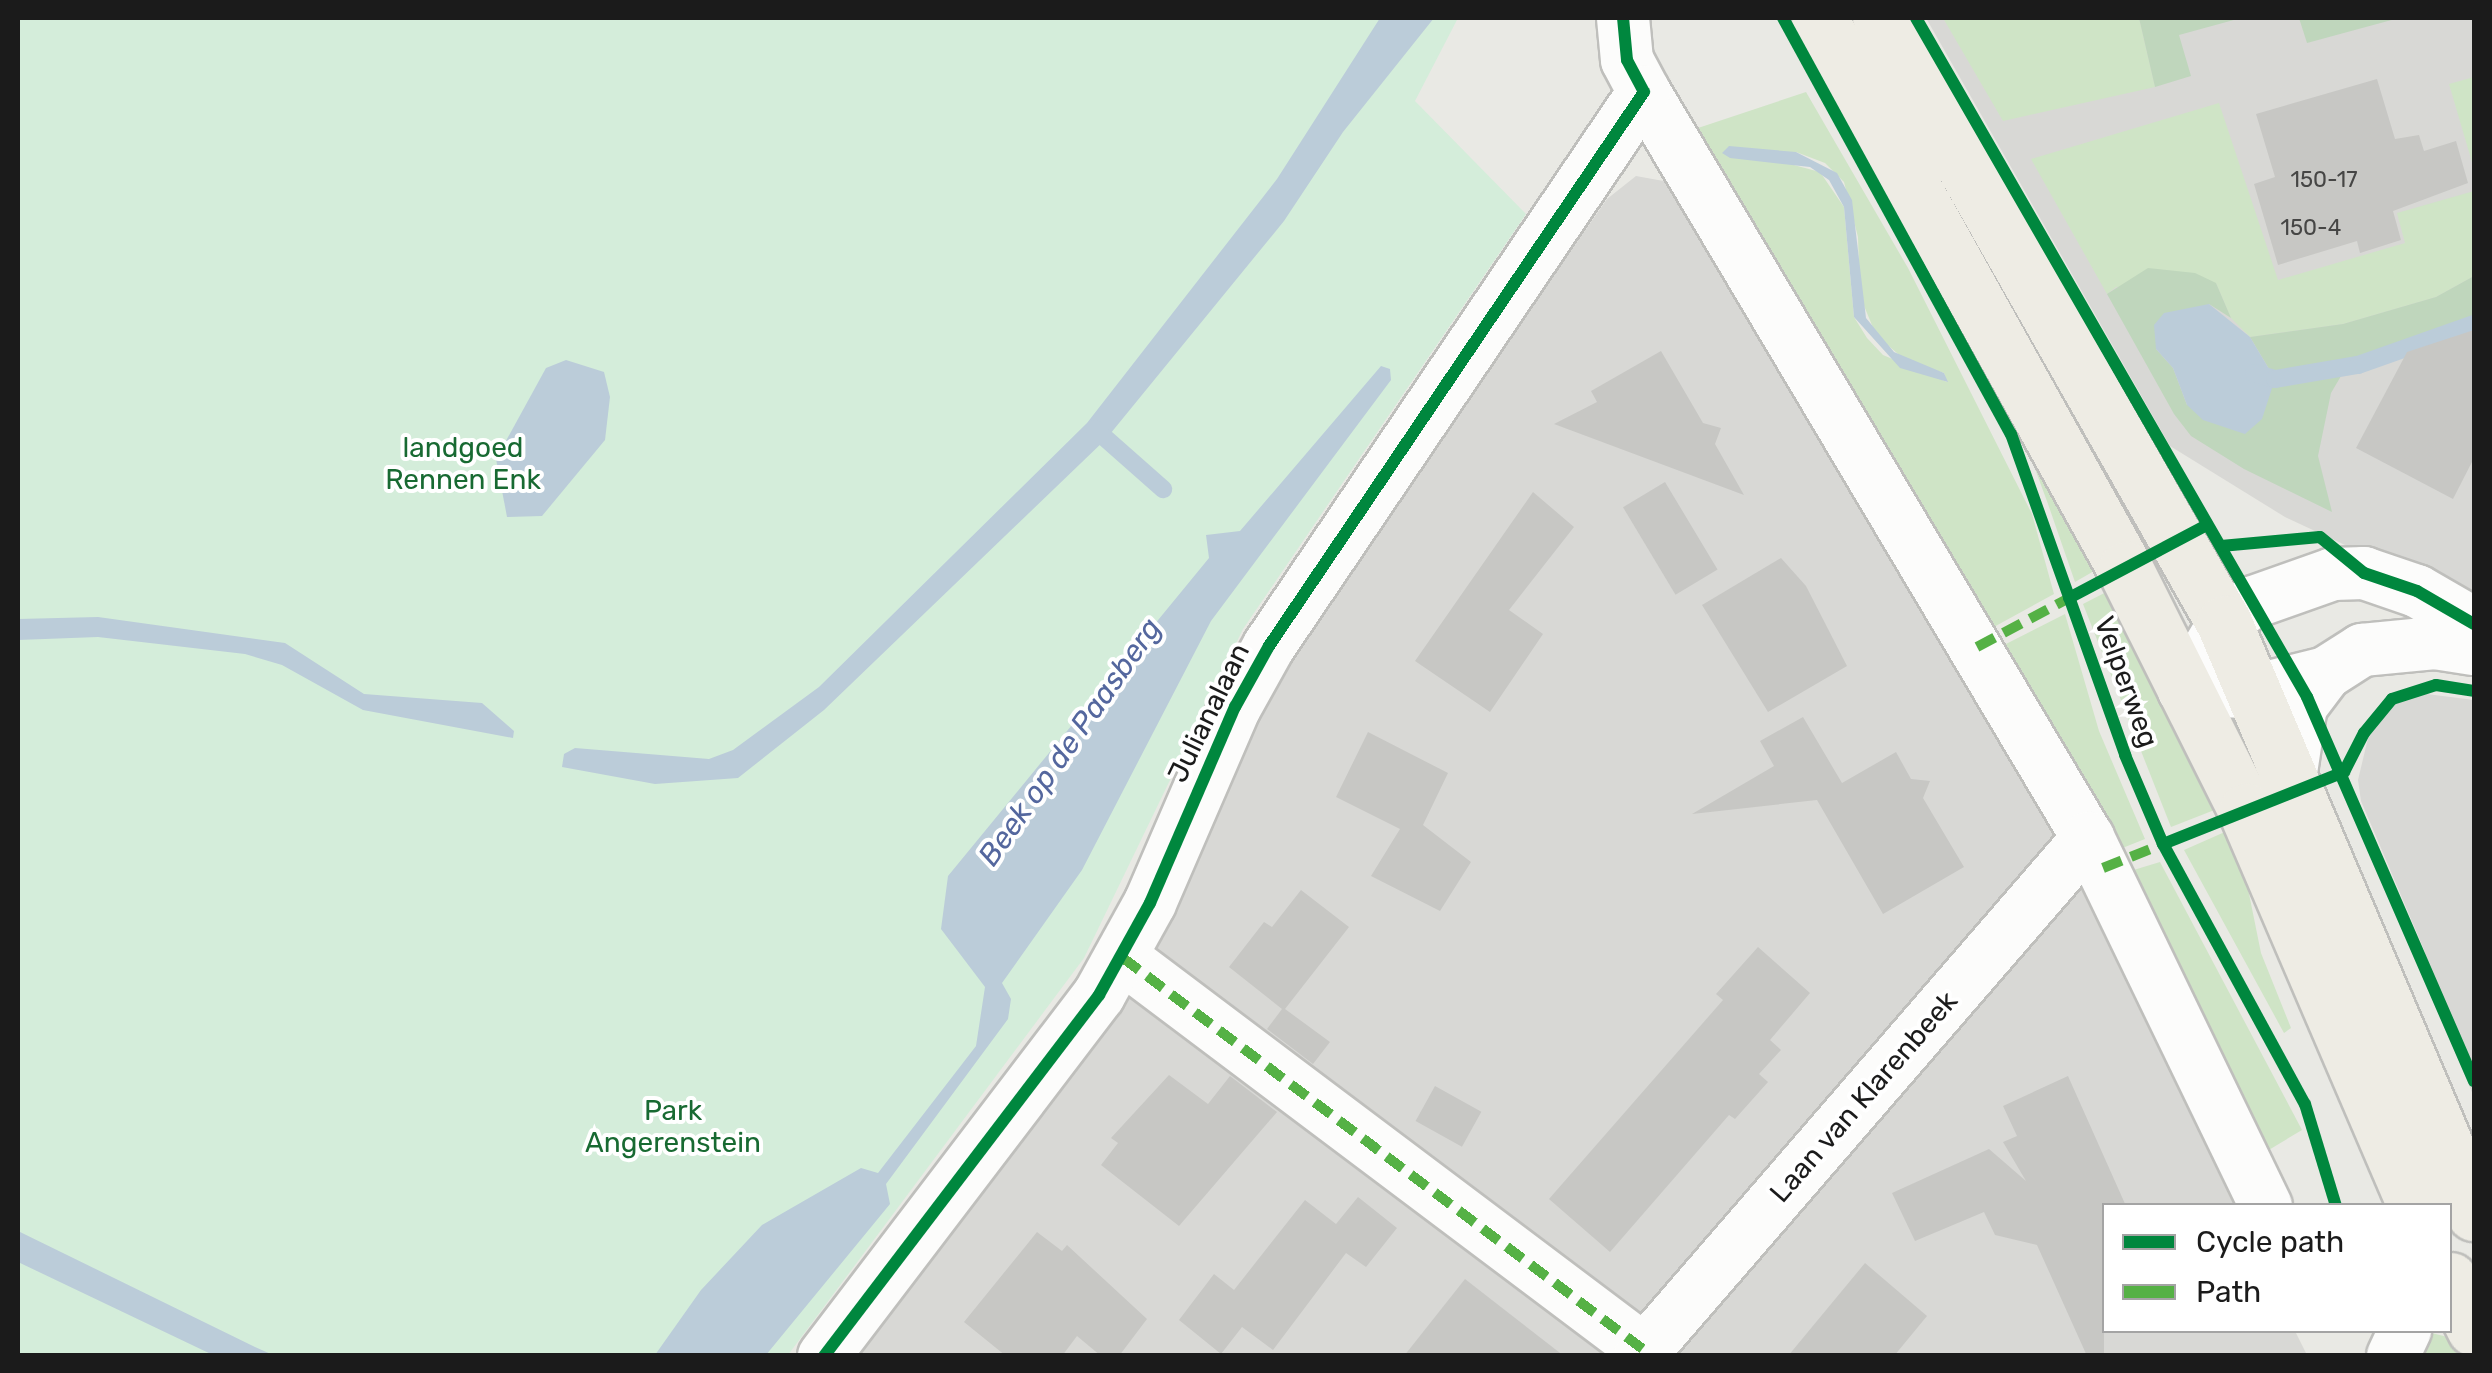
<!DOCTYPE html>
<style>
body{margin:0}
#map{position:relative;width:2492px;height:1373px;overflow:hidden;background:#e9e9e4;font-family:Rubik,sans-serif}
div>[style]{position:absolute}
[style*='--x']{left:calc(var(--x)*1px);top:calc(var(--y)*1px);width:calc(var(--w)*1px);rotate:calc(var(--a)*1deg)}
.residential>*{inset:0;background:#d8d8d5}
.grass>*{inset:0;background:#cfe4c6}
.forest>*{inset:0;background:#bfd6bc}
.park>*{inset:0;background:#d4edda}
.water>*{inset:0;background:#bbccd9}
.stream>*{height:18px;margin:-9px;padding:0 9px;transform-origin:9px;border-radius:9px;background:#bbccd9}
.building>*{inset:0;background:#c7c7c4;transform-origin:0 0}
.roads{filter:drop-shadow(2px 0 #bfbfbc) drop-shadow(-2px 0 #bfbfbc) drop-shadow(0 2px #bfbfbc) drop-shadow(0 -2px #bfbfbc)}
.minor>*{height:52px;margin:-26px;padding:0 26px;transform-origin:26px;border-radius:26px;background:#fcfcfb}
.major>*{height:55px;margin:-27.5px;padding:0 27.5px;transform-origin:27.5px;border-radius:27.5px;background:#eeece4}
.quiet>*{height:10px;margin-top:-5px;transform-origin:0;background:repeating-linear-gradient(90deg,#55b145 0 20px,transparent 0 30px)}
.cycleway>*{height:12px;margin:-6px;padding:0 6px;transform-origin:6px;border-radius:6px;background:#00873e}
span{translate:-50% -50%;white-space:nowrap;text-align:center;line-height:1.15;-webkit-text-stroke:8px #fff;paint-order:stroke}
.number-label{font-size:22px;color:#464645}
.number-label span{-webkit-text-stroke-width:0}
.park-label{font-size:28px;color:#186a32}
.street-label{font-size:28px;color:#1b1b1b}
.water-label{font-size:30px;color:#54679e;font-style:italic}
.frame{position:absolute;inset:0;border:20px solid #1b1b1b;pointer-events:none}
.legend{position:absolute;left:2102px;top:1203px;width:350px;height:130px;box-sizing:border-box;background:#fff;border:2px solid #a4a4a4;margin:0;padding:12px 18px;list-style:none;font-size:30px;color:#1b1b1b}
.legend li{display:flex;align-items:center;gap:20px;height:50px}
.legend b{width:50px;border:2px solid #a4a4a4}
</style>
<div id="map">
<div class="residential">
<i style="clip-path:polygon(1926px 18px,2474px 18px,2474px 605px,2285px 517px,2170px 446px)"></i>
<i style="clip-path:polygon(1636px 176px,1669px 182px,2047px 807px,2238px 1205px,2104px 1206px,2104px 1330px,2295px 1331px,2307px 1355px,859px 1356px,1137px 985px,1260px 715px,1312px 622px,1607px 199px)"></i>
<i style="clip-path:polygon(2419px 693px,2474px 700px,2474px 1097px,2420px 969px,2425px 952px,2361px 801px,2358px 780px,2369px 734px,2394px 705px)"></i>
</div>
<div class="grass">
<i style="clip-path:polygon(1943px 18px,2139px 18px,2155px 87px,2003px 121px)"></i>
<i style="clip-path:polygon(2474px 77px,2474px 169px,2449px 84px)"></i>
<i style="clip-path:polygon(evenodd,1806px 92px,1908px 268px,2032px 514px,2054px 594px,1992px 628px,1692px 130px,1806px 92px,1796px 152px,1825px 163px,1844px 182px,1858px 237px,1860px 296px,1876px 335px,1905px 360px,1944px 373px,1947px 382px,1883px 355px,1867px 338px,1854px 317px,1844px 207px,1820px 172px,1790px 164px,1796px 152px)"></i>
<i style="clip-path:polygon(2219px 103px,2278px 280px,2405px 243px,2397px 213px,2474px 191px,2474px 276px,2436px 297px,2343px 324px,2250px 337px,2231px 318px,2216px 283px,2116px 287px,2107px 294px,2031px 159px)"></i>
<i style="clip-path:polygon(2020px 428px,2101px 567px,2075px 582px,2048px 504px)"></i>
<i style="clip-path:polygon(2116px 587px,2217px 809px,2171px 827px,2083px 604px)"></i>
<i style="clip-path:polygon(2065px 614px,2099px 731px,2145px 839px,2115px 851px,2002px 646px)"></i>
<i style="clip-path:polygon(2227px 831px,2244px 869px,2261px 953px,2291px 1028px,2284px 1033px,2184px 850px)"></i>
<i style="clip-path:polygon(2160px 862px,2302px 1130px,2267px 1151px,2127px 872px)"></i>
<i style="clip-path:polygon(2419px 1330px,2456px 1339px,2467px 1355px,2409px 1356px)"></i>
</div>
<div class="forest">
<i style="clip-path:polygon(2139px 18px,2241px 18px,2179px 35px,2191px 76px,2155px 87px)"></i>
<i style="clip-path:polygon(2299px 18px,2399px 18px,2307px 43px)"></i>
<i style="clip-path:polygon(2148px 268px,2195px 273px,2216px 283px,2231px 318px,2209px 304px,2156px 349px,2173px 368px,2187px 405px,2275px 379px,2250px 337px,2343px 324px,2436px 297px,2474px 276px,2474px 323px,2344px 371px,2331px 393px,2318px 456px,2332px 512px,2244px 469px,2191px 436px,2174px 414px,2107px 294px)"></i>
</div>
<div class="park">
<i style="clip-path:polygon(18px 18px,1458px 18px,1415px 101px,1526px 214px,1243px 629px,1084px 958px,788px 1355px,18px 1355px)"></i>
</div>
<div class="water">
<i style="clip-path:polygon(1380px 18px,1434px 18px,1343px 132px,1284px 221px,1106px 439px,824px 710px,738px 778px,655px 784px,562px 767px,564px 754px,575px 748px,709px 759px,733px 750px,819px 687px,1087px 423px,1277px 179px)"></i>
<i style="clip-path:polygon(1729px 146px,1796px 152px,1837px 173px,1852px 200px,1866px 318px,1894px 352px,1944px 373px,1948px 382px,1900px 368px,1854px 317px,1844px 207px,1829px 180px,1810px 167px,1730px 158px,1722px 153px)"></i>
<i style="clip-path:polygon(2209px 304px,2250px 337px,2275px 379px,2262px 419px,2245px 434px,2203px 420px,2187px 405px,2173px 368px,2156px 349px,2154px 325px,2164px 313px)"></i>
<i style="clip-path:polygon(566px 360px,604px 372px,610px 397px,605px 440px,542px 516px,507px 517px,496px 459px,546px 368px)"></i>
<i style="clip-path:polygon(1381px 366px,1390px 369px,1391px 380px,1211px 621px,1082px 870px,1002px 983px,1011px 999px,1008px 1019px,886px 1184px,890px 1204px,766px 1355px,655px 1355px,701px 1290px,762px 1225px,861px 1168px,878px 1173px,976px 1046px,985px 987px,941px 929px,948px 876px,1209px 558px,1206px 535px,1240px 531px)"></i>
<i style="clip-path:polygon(98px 617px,285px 643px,364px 694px,482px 703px,514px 731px,513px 738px,363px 710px,282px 665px,245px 654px,98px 637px,18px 640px,18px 619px)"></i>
<i style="clip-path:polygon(18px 1231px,255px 1347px,273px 1355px,213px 1355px,18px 1262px)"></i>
</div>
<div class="stream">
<i style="--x:2254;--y:373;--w:22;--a:16"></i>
<i style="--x:2275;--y:379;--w:84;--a:-9.6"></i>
<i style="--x:2358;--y:365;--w:123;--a:-19.5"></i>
<i style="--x:1095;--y:429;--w:91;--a:41.4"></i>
</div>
<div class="building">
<i style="clip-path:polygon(2377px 79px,2395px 139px,2419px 135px,2424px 151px,2456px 141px,2468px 183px,2393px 211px,2401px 240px,2360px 253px,2357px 241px,2278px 265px,2254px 184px,2275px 177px,2256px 114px)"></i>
<i style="clip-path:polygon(2474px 330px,2474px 458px,2453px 499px,2356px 448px,2407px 352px)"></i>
<i style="clip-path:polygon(1661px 351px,1703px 423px,1721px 428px,1715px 444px,1744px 495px,1554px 424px,1597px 402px,1591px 391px)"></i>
<i style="left:1665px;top:482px;width:102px;height:49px;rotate:59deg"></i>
<i style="clip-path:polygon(1533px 492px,1574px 527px,1509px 610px,1543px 634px,1490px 712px,1415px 661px)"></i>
<i style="clip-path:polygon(1781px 558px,1806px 586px,1847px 666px,1768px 712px,1702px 605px)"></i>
<i style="clip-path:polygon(1803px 717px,1842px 783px,1896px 752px,1911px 779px,1930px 781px,1923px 798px,1964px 867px,1883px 914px,1817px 800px,1692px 814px,1774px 766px,1760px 741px)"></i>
<i style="clip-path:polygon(1368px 732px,1448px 773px,1423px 825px,1471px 862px,1440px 911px,1371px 876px,1400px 829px,1336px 797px)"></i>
<i style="clip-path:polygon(1301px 890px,1349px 927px,1285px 1009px,1330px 1042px,1313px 1064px,1267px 1029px,1282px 1009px,1229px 967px,1264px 922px,1272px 927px)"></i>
<i style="clip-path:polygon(1758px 947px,1810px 993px,1770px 1040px,1781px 1050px,1759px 1074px,1768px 1082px,1735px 1119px,1729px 1115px,1610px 1252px,1549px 1199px,1723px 1000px,1716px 994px)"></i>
<i style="clip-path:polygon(1169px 1075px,1208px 1104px,1230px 1076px,1277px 1112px,1179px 1226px,1101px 1165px,1118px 1143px,1111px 1138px)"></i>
<i style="clip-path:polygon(2068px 1076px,2126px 1206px,2104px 1206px,2104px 1356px,2087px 1356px,2037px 1245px,1995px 1235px,1984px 1212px,1915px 1241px,1892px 1193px,1989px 1149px,2026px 1181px,2003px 1142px,2017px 1136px,2003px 1106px)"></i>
<i style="left:1435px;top:1086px;width:53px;height:40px;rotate:29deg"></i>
<i style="clip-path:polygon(1358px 1197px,1397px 1228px,1366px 1267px,1346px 1253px,1273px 1350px,1242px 1327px,1221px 1354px,1179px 1320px,1214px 1274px,1234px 1290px,1305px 1200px,1336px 1224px)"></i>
<i style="clip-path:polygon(1037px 1232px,1062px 1251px,1067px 1245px,1147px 1319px,1119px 1356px,1101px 1356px,1077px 1336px,1062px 1356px,1006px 1356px,964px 1322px)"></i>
<i style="clip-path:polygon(1865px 1263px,1927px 1316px,1894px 1356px,1788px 1356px)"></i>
<i style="clip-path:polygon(1465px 1279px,1564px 1356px,1404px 1356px)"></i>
</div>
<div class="roads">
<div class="minor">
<i style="--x:1623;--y:18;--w:42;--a:84.6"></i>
<i style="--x:1627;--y:60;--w:36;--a:62"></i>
<i style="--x:1644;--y:92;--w:868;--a:59.24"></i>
<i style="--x:2088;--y:838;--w:409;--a:64.2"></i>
<i style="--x:2326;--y:673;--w:79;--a:166.1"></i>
<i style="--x:2249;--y:692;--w:65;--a:-178.2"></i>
<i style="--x:2184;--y:690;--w:78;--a:-59.2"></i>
<i style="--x:2224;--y:623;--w:34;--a:-37"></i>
<i style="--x:2251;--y:603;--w:87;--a:-19.5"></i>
<i style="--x:2333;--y:574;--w:31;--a:-2"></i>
<i style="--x:2364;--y:573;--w:56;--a:18.8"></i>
<i style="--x:2417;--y:591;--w:66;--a:30.1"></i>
<i style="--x:2289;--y:786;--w:81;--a:-81.5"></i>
<i style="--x:2301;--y:706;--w:41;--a:-52.9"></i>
<i style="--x:2326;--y:673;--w:43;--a:-32.6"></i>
<i style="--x:2362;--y:650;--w:73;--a:-5.5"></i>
<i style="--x:2435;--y:643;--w:39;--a:9"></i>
<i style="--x:1123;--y:958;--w:652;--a:36.96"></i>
<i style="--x:824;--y:1356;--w:454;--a:-52.7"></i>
<i style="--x:1099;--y:995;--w:105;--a:-61"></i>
<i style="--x:1150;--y:903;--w:214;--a:-66.6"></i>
<i style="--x:1235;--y:707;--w:70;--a:-60.9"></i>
<i style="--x:1269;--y:646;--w:669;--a:-55.91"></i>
<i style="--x:1640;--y:1356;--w:685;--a:-49.14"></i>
<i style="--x:2393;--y:1356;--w:29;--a:-65"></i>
</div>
<div class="major">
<i style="--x:1819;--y:18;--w:630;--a:60.95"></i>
<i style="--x:2125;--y:569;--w:271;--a:63.4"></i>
<i style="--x:2246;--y:811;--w:430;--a:66.8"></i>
<i style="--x:1880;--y:18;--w:696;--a:60.38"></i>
<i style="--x:2224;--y:623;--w:641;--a:67.04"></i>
<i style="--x:2450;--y:1280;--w:54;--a:63.4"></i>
</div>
</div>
<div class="quiet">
<i style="--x:1977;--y:647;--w:104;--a:-28"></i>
<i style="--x:2103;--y:868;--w:65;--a:-21.8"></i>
<i style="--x:1123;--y:958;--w:652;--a:36.96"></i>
</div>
<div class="cycleway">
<i style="--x:1783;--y:18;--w:474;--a:61.3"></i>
<i style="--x:2011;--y:434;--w:341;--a:70.4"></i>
<i style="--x:2125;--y:755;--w:97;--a:66.9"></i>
<i style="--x:2163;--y:844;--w:296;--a:61.4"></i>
<i style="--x:2305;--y:1104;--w:107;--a:73.1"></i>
<i style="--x:1916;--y:18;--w:784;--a:60.06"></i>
<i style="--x:2307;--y:697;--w:419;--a:66.5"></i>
<i style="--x:2221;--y:546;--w:99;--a:-5.2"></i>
<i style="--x:2320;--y:537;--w:57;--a:39.3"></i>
<i style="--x:2364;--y:573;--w:56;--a:18.8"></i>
<i style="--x:2417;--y:591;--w:66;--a:30.1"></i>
<i style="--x:2069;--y:598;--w:156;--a:-27.9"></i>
<i style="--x:2344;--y:772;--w:44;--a:-62.9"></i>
<i style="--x:2364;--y:733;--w:44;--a:-50.5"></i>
<i style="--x:2392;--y:699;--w:46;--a:-17.7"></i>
<i style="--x:2436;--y:685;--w:38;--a:9"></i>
<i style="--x:2163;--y:844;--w:195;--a:-21.7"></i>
<i style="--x:824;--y:1356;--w:454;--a:-52.7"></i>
<i style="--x:1099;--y:995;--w:105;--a:-61"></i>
<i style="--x:1150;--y:903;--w:214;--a:-66.6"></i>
<i style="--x:1235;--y:707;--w:70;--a:-60.9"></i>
<i style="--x:1269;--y:646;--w:669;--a:-55.91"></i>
<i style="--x:1644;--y:92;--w:36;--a:-118"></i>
<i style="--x:1627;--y:60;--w:42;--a:-95.4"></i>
</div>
<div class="number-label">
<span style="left:2324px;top:180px">150-17</span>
<span style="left:2311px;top:228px">150-4</span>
</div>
<div class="park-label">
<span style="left:463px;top:464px">landgoed<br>Rennen Enk</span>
<span style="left:673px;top:1127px">Park<br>Angerenstein</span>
</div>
<div class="street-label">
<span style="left:2126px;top:682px;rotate:70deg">Velperweg</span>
<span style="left:1209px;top:713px;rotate:-64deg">Julianalaan</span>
<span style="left:1864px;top:1097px;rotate:-49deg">Laan van Klarenbeek</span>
</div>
<div class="water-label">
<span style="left:1070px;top:742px;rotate:-55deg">Beek op de Paasberg</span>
</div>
<div class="frame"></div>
<ul class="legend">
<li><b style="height:12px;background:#00873e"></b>Cycle path</li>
<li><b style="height:12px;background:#55b145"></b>Path</li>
</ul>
</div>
